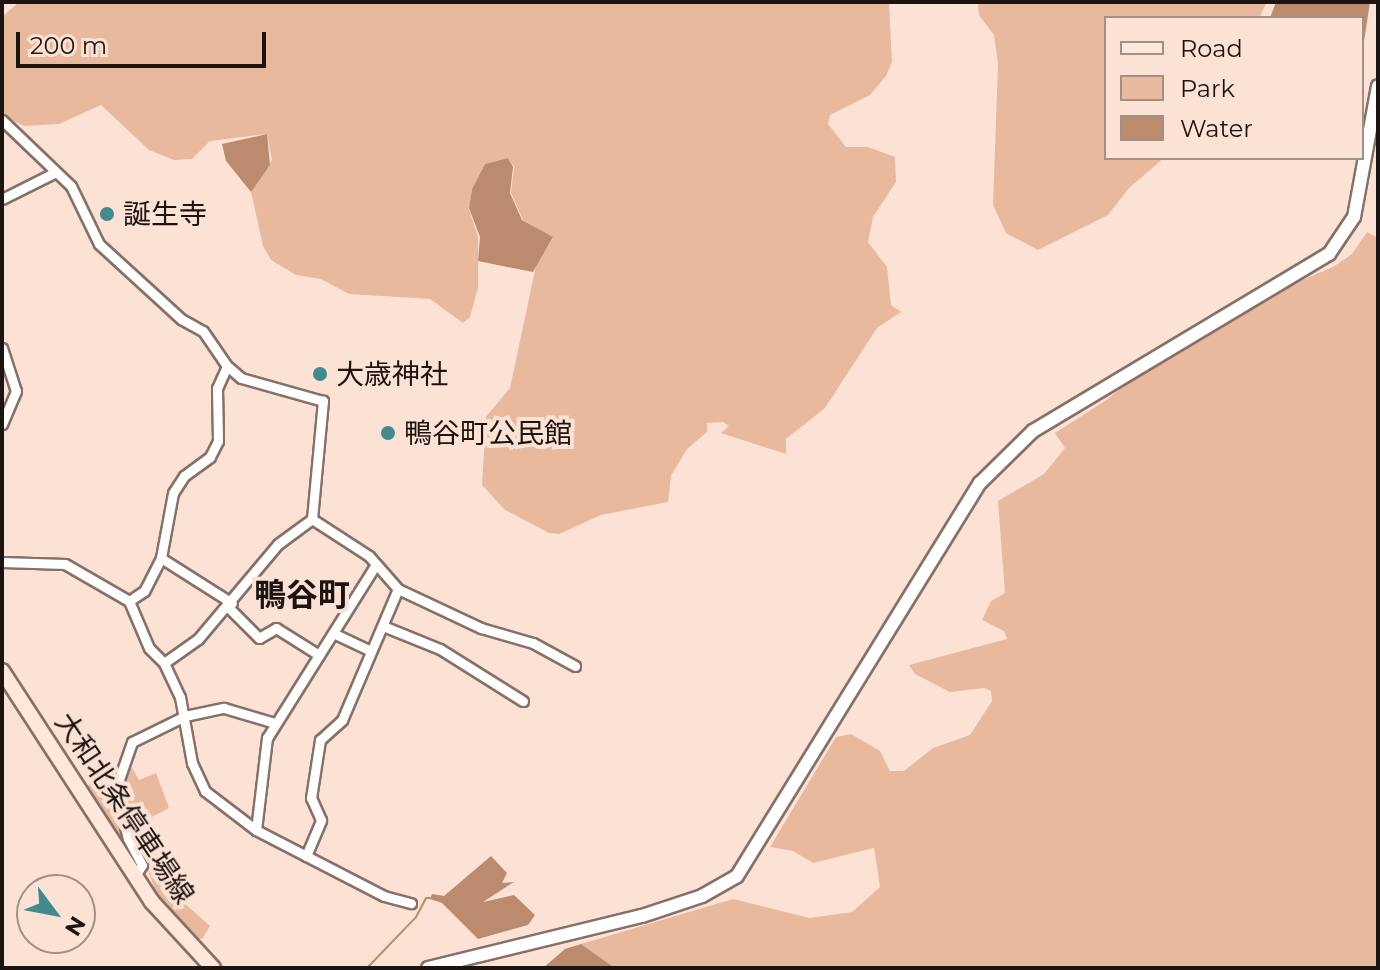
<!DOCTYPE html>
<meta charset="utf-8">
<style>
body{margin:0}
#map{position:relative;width:1380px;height:970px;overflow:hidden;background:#fbe2d5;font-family:Montserrat,"Noto Sans JP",sans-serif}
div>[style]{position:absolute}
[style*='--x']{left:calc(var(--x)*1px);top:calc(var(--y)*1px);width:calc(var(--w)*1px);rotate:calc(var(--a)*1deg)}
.green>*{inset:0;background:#e9b99d}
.water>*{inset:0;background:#bc8a6c}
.stream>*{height:2px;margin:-1px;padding:0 1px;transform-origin:1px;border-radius:1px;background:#bc8a6c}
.roads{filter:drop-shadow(2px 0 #877166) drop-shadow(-2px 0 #877166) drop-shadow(0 2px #877166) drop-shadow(0 -2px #877166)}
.minor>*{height:9px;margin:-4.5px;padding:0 4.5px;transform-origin:4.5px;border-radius:4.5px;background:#fff}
.tertiary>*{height:12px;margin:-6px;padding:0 6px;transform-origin:6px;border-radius:6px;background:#fff}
.secondary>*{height:14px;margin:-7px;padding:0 7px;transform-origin:7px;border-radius:7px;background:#ffe8db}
.dots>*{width:22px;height:22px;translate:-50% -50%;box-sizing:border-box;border:4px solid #fbe2d5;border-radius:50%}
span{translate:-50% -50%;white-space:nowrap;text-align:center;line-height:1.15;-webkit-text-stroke:8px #fbe2d5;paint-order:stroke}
.poi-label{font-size:28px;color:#1c1410}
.left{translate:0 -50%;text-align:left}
.street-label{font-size:28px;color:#1c1410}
.quarter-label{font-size:32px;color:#1c1410;font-weight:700}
.frame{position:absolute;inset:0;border:4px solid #1c1410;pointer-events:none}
.legend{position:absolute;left:1104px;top:16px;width:260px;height:144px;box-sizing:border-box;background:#fbe2d5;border:2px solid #a29086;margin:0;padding:10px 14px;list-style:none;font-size:24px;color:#1c1410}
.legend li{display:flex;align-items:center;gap:16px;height:40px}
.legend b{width:40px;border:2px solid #a29086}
.north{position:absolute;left:16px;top:874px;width:80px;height:80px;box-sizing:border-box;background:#fbe2d5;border:2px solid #a29086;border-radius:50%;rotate:122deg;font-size:22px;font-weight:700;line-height:32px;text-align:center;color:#1c1410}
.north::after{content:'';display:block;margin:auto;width:28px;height:36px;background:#438a8f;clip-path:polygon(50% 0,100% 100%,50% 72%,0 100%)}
.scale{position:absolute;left:16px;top:32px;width:250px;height:36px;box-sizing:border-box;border:4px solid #1c1410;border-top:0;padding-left:10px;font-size:24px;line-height:28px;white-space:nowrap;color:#1c1410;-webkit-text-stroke:6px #fbe2d5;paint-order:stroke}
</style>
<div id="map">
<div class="green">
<i style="clip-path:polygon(19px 2px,889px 2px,892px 62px,886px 76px,870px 95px,830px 115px,828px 124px,846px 147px,868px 147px,895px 157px,896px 182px,873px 217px,868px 242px,887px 267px,891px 305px,901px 312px,877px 328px,825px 408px,786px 439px,786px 454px,721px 433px,729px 426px,723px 422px,707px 423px,707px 432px,687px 449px,671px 476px,668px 502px,601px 515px,559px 534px,549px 533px,505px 510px,482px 485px,486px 417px,510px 388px,536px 266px,553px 238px,523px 220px,511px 193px,514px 167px,508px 158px,485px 164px,472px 189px,469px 209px,478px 237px,478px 288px,470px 317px,463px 323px,430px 299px,349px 294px,321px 279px,296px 275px,271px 260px,263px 246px,251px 192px,272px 160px,267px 134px,210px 141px,192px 159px,174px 160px,149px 150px,101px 105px,59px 124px,24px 126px,2px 115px,2px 17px)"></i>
<i style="clip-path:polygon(978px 2px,1267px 2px,1259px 18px,1106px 18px,1106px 158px,1164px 158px,1129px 188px,1108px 215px,1038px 250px,1006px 233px,993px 205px,998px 64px,994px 35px,979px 15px)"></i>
<i style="clip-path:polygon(1367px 232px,1378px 238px,1378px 968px,615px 968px,581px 944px,733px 899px,810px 918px,852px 912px,880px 887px,874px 848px,813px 863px,793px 851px,770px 847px,836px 737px,851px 734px,880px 751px,890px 771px,904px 771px,933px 748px,970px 735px,992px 701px,991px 691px,984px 688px,950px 692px,915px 674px,909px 665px,1007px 639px,1004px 631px,982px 620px,991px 601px,1005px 593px,998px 501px,1044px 474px,1065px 448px,1055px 433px,1105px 401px,1207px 321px,1333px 267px,1352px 254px)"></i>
<i style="clip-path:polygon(128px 761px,139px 780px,156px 773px,169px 808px,142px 822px,171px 891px,210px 926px,202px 939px,188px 939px,158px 898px,146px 865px,122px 849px,83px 789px)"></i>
</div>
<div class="water">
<i style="clip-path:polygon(1276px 2px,1370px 2px,1362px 55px,1362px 18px,1270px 18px)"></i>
<i style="clip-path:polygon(267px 134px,270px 165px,251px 192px,226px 161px,222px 144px)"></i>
<i style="clip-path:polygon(508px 158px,513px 167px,510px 193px,522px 220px,553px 237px,533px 272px,478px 261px,480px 237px,469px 208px,472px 189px,485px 164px)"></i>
<i style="clip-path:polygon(491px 856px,507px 873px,502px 883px,514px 882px,483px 902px,514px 895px,535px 915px,528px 925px,478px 939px,442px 903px,430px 899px,432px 894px,444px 896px)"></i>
<i style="clip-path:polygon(581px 944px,615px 968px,543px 968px,565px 949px)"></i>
</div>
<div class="stream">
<i style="--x:367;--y:968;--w:71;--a:-46.1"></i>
<i style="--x:416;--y:917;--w:21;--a:-62"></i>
<i style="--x:426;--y:898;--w:6;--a:0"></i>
</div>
<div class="roads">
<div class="minor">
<i style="--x:2;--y:120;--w:95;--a:43.7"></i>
<i style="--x:71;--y:186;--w:64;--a:64.2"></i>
<i style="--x:99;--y:244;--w:111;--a:42.4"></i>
<i style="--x:181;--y:319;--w:25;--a:29"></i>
<i style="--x:203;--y:331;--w:42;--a:55.6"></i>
<i style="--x:227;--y:366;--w:24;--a:114"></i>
<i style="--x:217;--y:388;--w:53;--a:88.9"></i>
<i style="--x:218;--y:441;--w:18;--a:117"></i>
<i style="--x:210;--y:457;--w:32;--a:144"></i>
<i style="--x:184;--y:476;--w:20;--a:123"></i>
<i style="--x:173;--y:493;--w:66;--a:100.5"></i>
<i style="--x:161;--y:558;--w:37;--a:117"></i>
<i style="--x:144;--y:591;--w:18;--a:146"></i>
<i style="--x:2;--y:199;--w:60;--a:-26.6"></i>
<i style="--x:2;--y:348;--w:45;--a:72"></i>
<i style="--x:16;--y:391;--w:36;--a:113"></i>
<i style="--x:312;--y:519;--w:68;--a:33"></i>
<i style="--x:369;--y:556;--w:44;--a:48.7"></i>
<i style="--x:398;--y:589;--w:92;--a:25.2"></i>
<i style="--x:481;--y:628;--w:54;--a:16.1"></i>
<i style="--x:533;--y:643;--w:48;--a:28.7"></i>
<i style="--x:161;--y:558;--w:84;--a:32.4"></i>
<i style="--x:2;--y:562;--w:63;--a:1.8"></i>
<i style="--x:65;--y:564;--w:74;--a:30"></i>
<i style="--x:129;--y:601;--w:51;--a:66.9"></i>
<i style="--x:149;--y:648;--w:21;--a:45"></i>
<i style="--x:164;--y:663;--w:38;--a:65"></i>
<i style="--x:180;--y:697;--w:67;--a:79.7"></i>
<i style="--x:192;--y:763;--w:31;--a:65"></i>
<i style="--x:205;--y:791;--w:64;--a:37.4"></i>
<i style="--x:256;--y:830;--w:144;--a:27.3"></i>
<i style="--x:384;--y:896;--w:28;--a:15"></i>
<i style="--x:228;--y:607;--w:44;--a:45"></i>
<i style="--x:259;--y:638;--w:20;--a:-30"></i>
<i style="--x:276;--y:628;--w:51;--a:32.1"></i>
<i style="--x:383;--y:626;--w:61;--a:22"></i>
<i style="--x:440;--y:649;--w:98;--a:32.1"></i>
<i style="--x:333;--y:633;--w:42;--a:25.3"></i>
<i style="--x:164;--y:663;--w:42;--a:-35.2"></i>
<i style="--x:198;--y:639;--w:124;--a:-49.9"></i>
<i style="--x:278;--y:544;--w:42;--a:-36.3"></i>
<i style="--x:312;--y:519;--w:119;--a:-84.7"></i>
<i style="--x:323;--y:401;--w:85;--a:-164.3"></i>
<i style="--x:241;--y:378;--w:18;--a:-139"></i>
<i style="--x:256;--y:830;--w:93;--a:-83.2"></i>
<i style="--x:267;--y:738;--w:205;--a:-57.9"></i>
<i style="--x:306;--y:856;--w:39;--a:-67"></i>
<i style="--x:321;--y:820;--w:24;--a:-114"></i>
<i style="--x:311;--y:798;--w:59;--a:-81.2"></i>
<i style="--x:320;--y:740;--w:30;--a:-42"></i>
<i style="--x:342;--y:720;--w:142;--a:-66.9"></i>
<i style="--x:135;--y:876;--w:13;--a:-58"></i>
<i style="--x:142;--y:865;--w:30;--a:-118"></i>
<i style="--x:128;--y:839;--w:52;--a:-103.2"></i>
<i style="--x:116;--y:788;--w:49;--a:-70.8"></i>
<i style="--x:132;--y:742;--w:59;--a:-26.1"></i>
<i style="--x:185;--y:716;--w:40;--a:-12"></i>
<i style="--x:224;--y:708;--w:53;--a:16.4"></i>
</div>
<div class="tertiary">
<i style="--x:428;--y:968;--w:220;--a:-13.7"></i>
<i style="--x:642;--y:916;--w:63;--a:-18.4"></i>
<i style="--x:702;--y:896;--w:40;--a:-29.7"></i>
<i style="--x:737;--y:876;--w:462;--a:-58.3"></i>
<i style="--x:980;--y:483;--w:74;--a:-44.5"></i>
<i style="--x:1033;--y:431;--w:345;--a:-30.9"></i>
<i style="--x:1329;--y:254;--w:45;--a:-56"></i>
<i style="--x:1354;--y:217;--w:133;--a:-79.6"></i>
</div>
<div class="secondary">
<i style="--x:2;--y:671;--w:275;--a:57"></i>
<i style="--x:152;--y:902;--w:90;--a:47.3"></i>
</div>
</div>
<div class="dots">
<i style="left:107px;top:214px;background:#438a8f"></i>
<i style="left:320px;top:374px;background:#438a8f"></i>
<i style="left:388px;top:433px;background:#438a8f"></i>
</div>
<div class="poi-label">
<span class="left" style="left:123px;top:214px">誕生寺</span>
<span class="left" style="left:336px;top:374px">大歳神社</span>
<span class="left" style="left:404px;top:433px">鴨谷町公民館</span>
</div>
<div class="street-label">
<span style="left:125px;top:808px;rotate:56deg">大和北条停車場線</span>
</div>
<div class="quarter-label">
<span style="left:302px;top:595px">鴨谷町</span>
</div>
<div class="frame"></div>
<ul class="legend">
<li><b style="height:10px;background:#ffe8db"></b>Road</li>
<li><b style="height:22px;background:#e9b99d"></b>Park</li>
<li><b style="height:22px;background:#bc8a6c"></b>Water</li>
</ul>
<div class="north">N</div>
<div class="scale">200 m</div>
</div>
